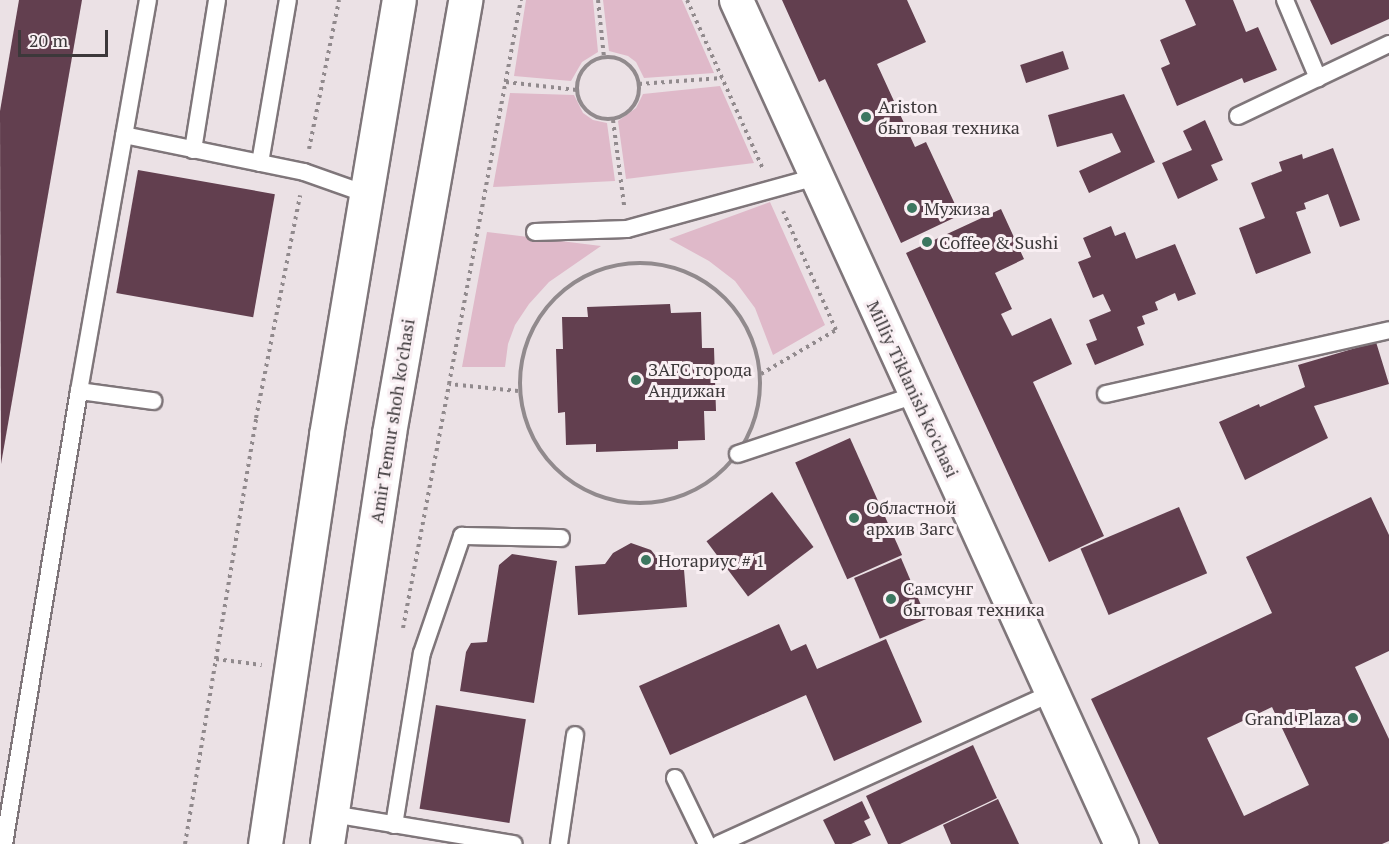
<!DOCTYPE html>
<meta charset="utf-8">
<style>
body{margin:0}
#map{position:relative;width:1389px;height:844px;overflow:hidden;background:#ebe1e5;font-family:"PT Serif",serif}
div>[style]{position:absolute}
[style*='--x']{left:calc(var(--x)*1px);top:calc(var(--y)*1px);width:calc(var(--w)*1px);rotate:calc(var(--a)*1deg)}
.green>*{inset:0;background:#dfb9c9}
.building>*{inset:0;background:#623f4f;transform-origin:0 0}
.path>*{height:4px;margin-top:-2px;transform-origin:0;background:repeating-linear-gradient(90deg,#918a8d 0 3px,transparent 0 7.5px)}
.path>.ring{margin:-2px;padding:0;box-sizing:content-box;background:none;border:4px solid #918a8d;border-radius:50%}
.roads{filter:drop-shadow(2px 0 #7f767a) drop-shadow(-2px 0 #7f767a) drop-shadow(0 2px #7f767a) drop-shadow(0 -2px #7f767a)}
.service>*{height:16px;margin:-8px;padding:0 8px;transform-origin:8px;border-radius:8px;background:#fff}
.tertiary>*{height:33px;margin:-16.5px;padding:0 16.5px;transform-origin:16.5px;border-radius:16.5px;background:#fff}
.primary>*{height:33px;margin:-16.5px;padding:0 16.5px;transform-origin:16.5px;border-radius:16.5px;background:#fff}
.dots>*{width:16px;height:16px;translate:-50% -50%;box-sizing:border-box;border:3px solid #f9eff3;border-radius:50%}
span{translate:-50% -50%;white-space:nowrap;text-align:center;line-height:1.15;-webkit-text-stroke:6px #f9eff3;paint-order:stroke}
.poi-label{font-size:18px;color:#3c383a}
.left{translate:0 -50%;text-align:left}
.right{translate:-100% -50%;text-align:right}
.street-label{font-size:18px;color:#3c383a}
.scale{position:absolute;left:18px;top:30px;width:90px;height:27px;box-sizing:border-box;border:3px solid #3c383a;border-top:0;padding-left:8px;font-size:18px;line-height:21px;white-space:nowrap;color:#3c383a;-webkit-text-stroke:4px #f9eff3;paint-order:stroke}
</style>
<div id="map">
<div class="green">
<i style="clip-path:polygon(526px 0,593px 0,598px 52px,582px 62px,571px 81px,514px 76px)"></i>
<i style="clip-path:polygon(603px 0,682px 0,714px 73px,644px 78px,636px 62px,628px 56px,609px 51px)"></i>
<i style="clip-path:polygon(720px 86px,754px 163px,626px 179px,618px 121px,636px 108px,643px 94px)"></i>
<i style="clip-path:polygon(510px 93px,574px 95px,583px 113px,593px 120px,607px 123px,615px 181px,493px 187px)"></i>
<i style="clip-path:polygon(770px 202px,825px 325px,773px 355px,755px 308px,735px 281px,709px 261px,669px 239px)"></i>
<i style="clip-path:polygon(487px 232px,601px 246px,549px 282px,529px 304px,515px 325px,508px 344px,505px 367px,462px 367px)"></i>
</div>
<div class="building">
<i style="clip-path:polygon(19px 0,82px 0,1px 464px,0 111px)"></i>
<i style="clip-path:polygon(782px 0,907px 0,926px 42px,877px 64px,915px 147px,926px 142px,960px 215px,901px 243px,825px 79px,819px 82px)"></i>
<i style="clip-path:polygon(1185px 0,1233px 0,1246px 32px,1258px 27px,1277px 70px,1244px 83px,1242px 78px,1177px 106px,1161px 68px,1170px 64px,1160px 40px,1196px 25px)"></i>
<i style="clip-path:polygon(1310px 0,1389px 0,1389px 19px,1331px 45px)"></i>
<i style="left:1063px;top:51px;width:19px;height:45px;rotate:72deg"></i>
<i style="clip-path:polygon(1124px 94px,1155px 162px,1089px 193px,1079px 171px,1121px 152px,1112px 133px,1057px 147px,1048px 115px)"></i>
<i style="clip-path:polygon(1205px 120px,1223px 160px,1211px 165px,1218px 180px,1178px 199px,1162px 163px,1192px 150px,1183px 131px)"></i>
<i style="clip-path:polygon(1333px 148px,1360px 220px,1340px 227px,1328px 194px,1304px 203px,1306px 209px,1296px 212px,1311px 253px,1256px 274px,1239px 228px,1265px 218px,1251px 183px,1282px 171px,1279px 162px,1302px 154px,1303px 159px)"></i>
<i style="left:138px;top:170px;width:139px;height:125px;rotate:10deg"></i>
<i style="clip-path:polygon(1001px 209px,1024px 259px,995px 273px,1012px 309px,1001px 314px,1012px 336px,1051px 318px,1072px 364px,1033px 382px,1104px 536px,1049px 562px,906px 253px)"></i>
<i style="clip-path:polygon(1111px 226px,1115px 236px,1125px 232px,1136px 259px,1175px 244px,1196px 294px,1178px 301px,1175px 293px,1155px 302px,1158px 310px,1142px 316px,1145px 324px,1137px 327px,1144px 345px,1095px 365px,1086px 344px,1097px 340px,1089px 320px,1111px 311px,1103px 294px,1093px 298px,1078px 262px,1091px 257px,1083px 238px)"></i>
<i style="clip-path:polygon(670px 304px,671px 313px,701px 312px,702px 348px,714px 348px,716px 411px,704px 411px,705px 440px,678px 441px,678px 449px,596px 452px,596px 444px,566px 445px,565px 412px,558px 413px,556px 349px,563px 349px,562px 317px,588px 317px,587px 307px)"></i>
<i style="clip-path:polygon(1376px 342px,1389px 384px,1314px 406px,1328px 438px,1245px 480px,1219px 422px,1259px 404px,1260px 407px,1305px 387px,1298px 365px)"></i>
<i style="left:850px;top:438px;width:128px;height:60px;rotate:66deg"></i>
<i style="left:772px;top:492px;width:69px;height:82px;rotate:53deg"></i>
<i style="clip-path:polygon(evenodd,1371px 497px,1389px 535px,1389px 651px,1355px 667px,1389px 739px,1389px 841px,1382px 844px,1159px 844px,1091px 699px,1272px 613px,1246px 557px,1371px 497px,1272px 707px,1309px 785px,1244px 816px,1207px 738px,1272px 707px)"></i>
<i style="left:1179px;top:507px;width:72px;height:107px;rotate:67deg"></i>
<i style="clip-path:polygon(631px 543px,651px 550px,659px 560px,683px 557px,687px 607px,578px 615px,575px 566px,605px 564px,613px 553px)"></i>
<i style="clip-path:polygon(512px 554px,557px 561px,534px 703px,460px 691px,466px 652px,471px 643px,487px 642px,499px 565px)"></i>
<i style="left:901px;top:558px;width:66px;height:51px;rotate:67deg"></i>
<i style="clip-path:polygon(779px 624px,791px 651px,806px 644px,817px 669px,886px 639px,922px 722px,834px 761px,806px 695px,670px 755px,639px 686px)"></i>
<i style="left:436px;top:705px;width:91px;height:105px;rotate:9deg"></i>
<i style="clip-path:polygon(973px 745px,997px 798px,900px 844px,888px 844px,866px 796px)"></i>
<i style="clip-path:polygon(998px 799px,1019px 844px,951px 844px,943px 825px)"></i>
<i style="clip-path:polygon(862px 801px,870px 818px,864px 821px,871px 835px,851px 844px,835px 844px,823px 820px)"></i>
</div>
<div class="path">
<i style="--x:598;--y:0;--w:57;--a:84"></i>
<i style="--x:687;--y:0;--w:185;--a:65.8"></i>
<i class="ring" style="left:577px;top:57px;width:58px;height:58px"></i>
<i style="--x:506;--y:82;--w:71;--a:6.4"></i>
<i style="--x:639;--y:84;--w:83;--a:-4.1"></i>
<i style="--x:613;--y:120;--w:86;--a:82.6"></i>
<i style="--x:309;--y:149;--w:152;--a:-78.6"></i>
<i class="ring" style="left:520px;top:263px;width:236px;height:236px"></i>
<i style="--x:761;--y:374;--w:87;--a:-30.4"></i>
<i style="--x:836;--y:330;--w:130;--a:-114"></i>
<i style="--x:518;--y:391;--w:69;--a:-174.2"></i>
<i style="--x:449;--y:384;--w:391;--a:-79.4"></i>
<i style="--x:403;--y:628;--w:248;--a:-79.3"></i>
<i style="--x:216;--y:659;--w:46;--a:7.4"></i>
<i style="--x:185;--y:844;--w:432;--a:-80.5"></i>
<i style="--x:256;--y:418;--w:227;--a:-78.8"></i>
</div>
<div class="roads">
<div class="service">
<i style="--x:1285;--y:0;--w:85;--a:67.1"></i>
<i style="--x:1238;--y:116;--w:167;--a:-25.5"></i>
<i style="--x:124;--y:135;--w:184;--a:11.6"></i>
<i style="--x:304;--y:172;--w:66;--a:19.5"></i>
<i style="--x:193;--y:150;--w:152;--a:-80.9"></i>
<i style="--x:260;--y:163;--w:165;--a:-80.3"></i>
<i style="--x:535;--y:232;--w:92;--a:-1.9"></i>
<i style="--x:627;--y:229;--w:196;--a:-15.4"></i>
<i style="--x:79;--y:391;--w:75;--a:7.7"></i>
<i style="--x:1106;--y:394;--w:290;--a:-12.7"></i>
<i style="--x:738;--y:454;--w:187;--a:-18.4"></i>
<i style="--x:675;--y:778;--w:73;--a:64.1"></i>
<i style="--x:332;--y:814;--w:184;--a:9.4"></i>
<i style="--x:394;--y:825;--w:174;--a:-80.8"></i>
<i style="--x:422;--y:653;--w:124;--a:-71.1"></i>
<i style="--x:462;--y:536;--w:99;--a:1.2"></i>
<i style="--x:4;--y:844;--w:459;--a:-80.6"></i>
<i style="--x:79;--y:391;--w:397;--a:-80"></i>
<i style="--x:559;--y:844;--w:110;--a:-81.6"></i>
<i style="--x:719;--y:844;--w:366;--a:-24.4"></i>
</div>
<div class="tertiary">
<i style="--x:736;--y:0;--w:928;--a:65.48"></i>
</div>
<div class="primary">
<i style="--x:265;--y:844;--w:414;--a:-81.5"></i>
<i style="--x:326;--y:435;--w:441;--a:-80.5"></i>
<i style="--x:327;--y:844;--w:416;--a:-81.4"></i>
<i style="--x:389;--y:433;--w:440;--a:-80"></i>
</div>
</div>
<div class="dots">
<i style="left:866px;top:117px;background:#3c7760"></i>
<i style="left:912px;top:208px;background:#3c7760"></i>
<i style="left:927px;top:242px;background:#3c7760"></i>
<i style="left:636px;top:380px;background:#3c7760"></i>
<i style="left:854px;top:518px;background:#3c7760"></i>
<i style="left:646px;top:560px;background:#3c7760"></i>
<i style="left:891px;top:599px;background:#3c7760"></i>
<i style="left:1353px;top:718px;background:#3c7760"></i>
</div>
<div class="poi-label">
<span class="left" style="left:878px;top:117px">Ariston<br>бытовая техника</span>
<span class="left" style="left:924px;top:208px">Мужиза</span>
<span class="left" style="left:939px;top:242px">Coffee &amp; Sushi</span>
<span class="left" style="left:648px;top:380px">ЗАГС города<br>Андижан</span>
<span class="left" style="left:866px;top:518px">Областной<br>архив Загс</span>
<span class="left" style="left:658px;top:560px">Нотариус # 1</span>
<span class="left" style="left:903px;top:599px">Самсунг<br>бытовая техника</span>
<span class="right" style="left:1341px;top:718px">Grand Plaza</span>
</div>
<div class="street-label">
<span style="left:913px;top:389px;rotate:65deg">Milliy Tiklanish ko'chasi</span>
<span style="left:392px;top:421px;rotate:-81deg">Amir Temur shoh ko'chasi</span>
</div>
<div class="scale">20 m</div>
</div>
